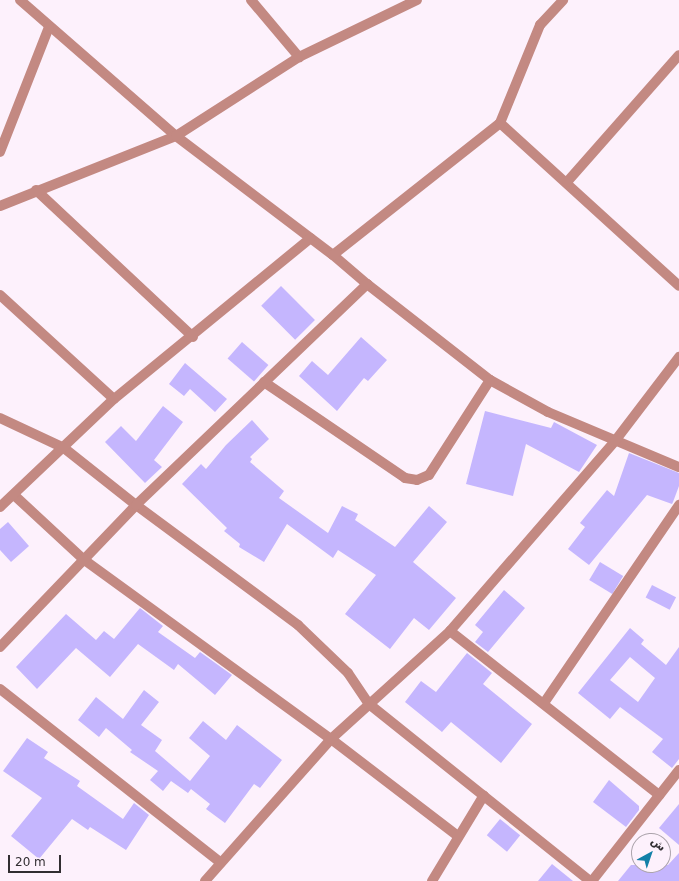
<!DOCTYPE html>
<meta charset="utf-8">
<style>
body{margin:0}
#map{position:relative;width:679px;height:881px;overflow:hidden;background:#fdf1fc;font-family:"DejaVu Sans","Noto Sans Arabic",sans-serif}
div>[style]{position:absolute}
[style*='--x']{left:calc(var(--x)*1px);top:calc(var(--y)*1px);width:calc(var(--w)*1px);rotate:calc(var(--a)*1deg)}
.building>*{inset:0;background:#c5b6fe;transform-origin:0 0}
.minor>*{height:10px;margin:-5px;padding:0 5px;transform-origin:5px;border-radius:5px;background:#c38982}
span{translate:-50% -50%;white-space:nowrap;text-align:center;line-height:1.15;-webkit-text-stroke:4px #fdf1fc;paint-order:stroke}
.north{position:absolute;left:631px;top:833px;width:40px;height:40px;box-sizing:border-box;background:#fdf1fc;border:1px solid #aba3ab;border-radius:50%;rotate:40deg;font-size:11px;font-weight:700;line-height:16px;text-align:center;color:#312d31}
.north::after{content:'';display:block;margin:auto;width:14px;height:18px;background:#1280a8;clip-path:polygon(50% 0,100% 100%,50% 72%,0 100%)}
.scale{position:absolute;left:8px;top:855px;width:53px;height:18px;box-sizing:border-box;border:2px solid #312d31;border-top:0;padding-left:5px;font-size:12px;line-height:14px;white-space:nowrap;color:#312d31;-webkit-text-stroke:3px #fdf1fc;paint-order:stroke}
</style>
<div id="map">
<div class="building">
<i style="left:281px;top:286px;width:48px;height:28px;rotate:45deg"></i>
<i style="clip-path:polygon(361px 337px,387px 360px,368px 381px,364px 378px,337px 411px,299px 376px,312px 361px,328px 375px)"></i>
<i style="left:242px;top:342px;width:35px;height:22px;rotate:41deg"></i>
<i style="clip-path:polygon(185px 363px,227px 399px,215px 412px,190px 389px,184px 396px,169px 384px)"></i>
<i style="clip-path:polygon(163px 406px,183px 422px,154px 460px,162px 467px,145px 483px,105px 442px,121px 426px,136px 441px)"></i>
<i style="clip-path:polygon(485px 411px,551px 428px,554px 422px,597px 445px,579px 472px,526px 444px,513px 496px,466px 484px)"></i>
<i style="clip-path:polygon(252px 420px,269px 439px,250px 457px,252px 459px,250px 462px,284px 491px,279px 498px,328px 533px,342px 506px,358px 514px,355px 520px,395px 547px,429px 506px,447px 522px,413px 562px,456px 598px,429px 630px,414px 618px,390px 649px,345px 614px,376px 575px,338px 550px,333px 558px,287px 524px,264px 562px,239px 547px,240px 544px,224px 531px,227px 528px,182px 484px,201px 464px,206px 469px,226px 445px)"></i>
<i style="clip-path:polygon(629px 453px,679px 473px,679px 486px,673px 502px,672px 504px,647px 495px,589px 565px,568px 549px,585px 527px,580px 523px,607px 490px,614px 496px)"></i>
<i style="clip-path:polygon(8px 522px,29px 546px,11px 562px,0 550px,0 529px)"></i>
<i style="left:600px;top:562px;width:27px;height:21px;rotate:31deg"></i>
<i style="left:652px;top:585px;width:27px;height:14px;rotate:27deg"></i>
<i style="clip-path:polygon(504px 590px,525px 608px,488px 652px,475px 642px,483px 632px,475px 625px)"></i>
<i style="clip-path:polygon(140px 608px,163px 626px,158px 632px,195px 658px,200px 652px,232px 675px,215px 695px,178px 664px,174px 670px,138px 644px,110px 677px,76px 648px,37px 689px,16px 667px,66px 614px,96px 640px,104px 631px,114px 639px)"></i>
<i style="clip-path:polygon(evenodd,630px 628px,644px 640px,641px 644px,666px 665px,679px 647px,679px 759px,672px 768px,652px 752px,663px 739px,620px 707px,610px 719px,578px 693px,630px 628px,630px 657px,655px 678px,638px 702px,610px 680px,630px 657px)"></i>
<i style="clip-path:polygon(467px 653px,492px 673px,483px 684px,532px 724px,501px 763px,451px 722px,442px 732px,405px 702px,421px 681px,436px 692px)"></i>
<i style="clip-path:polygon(144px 690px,159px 702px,141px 725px,162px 740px,155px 751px,190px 781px,210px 756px,189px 738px,203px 721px,226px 740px,237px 725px,282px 760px,260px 788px,254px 784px,225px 823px,206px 809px,210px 804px,191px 789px,188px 793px,171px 781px,163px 791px,150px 780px,158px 771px,130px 752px,132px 750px,106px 728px,99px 737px,78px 720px,96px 697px,123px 719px)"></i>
<i style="clip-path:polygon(27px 738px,48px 752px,44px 758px,80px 781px,77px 786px,123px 819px,134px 803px,149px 815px,126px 850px,90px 827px,88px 830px,72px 819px,39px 859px,11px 836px,42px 798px,3px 771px)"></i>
<i style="clip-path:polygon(609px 780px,639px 806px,639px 810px,626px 827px,593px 802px)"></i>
<i style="clip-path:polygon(679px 804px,679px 845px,659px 828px)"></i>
<i style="left:500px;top:819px;width:26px;height:21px;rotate:39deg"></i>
<i style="clip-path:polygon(679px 853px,679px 881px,618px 881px,631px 865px,668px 865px)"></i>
<i style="clip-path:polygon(552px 864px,573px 881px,538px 881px)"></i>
</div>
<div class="minor">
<i style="--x:20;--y:0;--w:207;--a:41.1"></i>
<i style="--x:176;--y:136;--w:197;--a:37.2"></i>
<i style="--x:333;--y:255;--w:45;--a:40.5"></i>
<i style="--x:367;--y:284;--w:156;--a:38"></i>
<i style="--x:490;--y:380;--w:66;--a:28.9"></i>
<i style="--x:548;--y:412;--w:142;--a:22.8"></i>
<i style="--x:251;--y:0;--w:75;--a:49.9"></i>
<i style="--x:500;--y:123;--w:242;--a:42.3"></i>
<i style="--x:0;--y:152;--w:134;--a:-68.6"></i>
<i style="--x:567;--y:182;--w:169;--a:-48.6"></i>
<i style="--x:36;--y:190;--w:215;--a:43.1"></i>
<i style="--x:0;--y:206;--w:189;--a:-21.7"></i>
<i style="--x:176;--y:136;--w:146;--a:-32.7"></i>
<i style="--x:299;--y:57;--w:131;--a:-25.8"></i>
<i style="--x:333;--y:255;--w:213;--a:-38.3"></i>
<i style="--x:500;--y:123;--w:106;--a:-67.8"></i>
<i style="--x:540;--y:25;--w:34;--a:-47"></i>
<i style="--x:0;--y:295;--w:154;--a:42.4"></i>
<i style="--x:264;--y:382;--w:171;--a:34.2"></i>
<i style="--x:405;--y:478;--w:12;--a:9"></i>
<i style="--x:417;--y:480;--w:13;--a:-23"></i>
<i style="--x:429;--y:475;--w:113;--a:-57.3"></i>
<i style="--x:0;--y:418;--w:71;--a:25.1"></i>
<i style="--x:64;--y:448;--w:92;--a:38.4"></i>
<i style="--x:136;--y:505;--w:202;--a:36.5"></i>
<i style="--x:298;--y:625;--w:69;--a:43.8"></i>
<i style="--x:348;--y:673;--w:37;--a:56"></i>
<i style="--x:369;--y:704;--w:283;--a:38.7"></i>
<i style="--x:14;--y:495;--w:94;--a:42.8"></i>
<i style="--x:83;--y:559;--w:306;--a:36"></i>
<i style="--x:331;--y:739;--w:160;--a:37.4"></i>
<i style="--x:0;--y:507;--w:157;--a:-43.5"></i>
<i style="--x:114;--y:399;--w:254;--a:-39.3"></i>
<i style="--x:450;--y:631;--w:266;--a:38.1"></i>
<i style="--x:0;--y:647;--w:197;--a:-46.2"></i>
<i style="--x:136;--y:505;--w:320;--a:-43.7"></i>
<i style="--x:0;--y:689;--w:281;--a:38.2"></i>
<i style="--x:544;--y:703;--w:240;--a:-55.7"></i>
<i style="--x:205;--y:881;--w:190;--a:-48.4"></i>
<i style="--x:331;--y:739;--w:161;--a:-42.2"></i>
<i style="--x:450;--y:631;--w:252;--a:-49"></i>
<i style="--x:615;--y:441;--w:106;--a:-52.7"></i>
<i style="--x:432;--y:881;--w:100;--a:-58.8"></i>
<i style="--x:592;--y:881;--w:141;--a:-51.9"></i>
</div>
<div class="north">ش</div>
<div class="scale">20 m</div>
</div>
